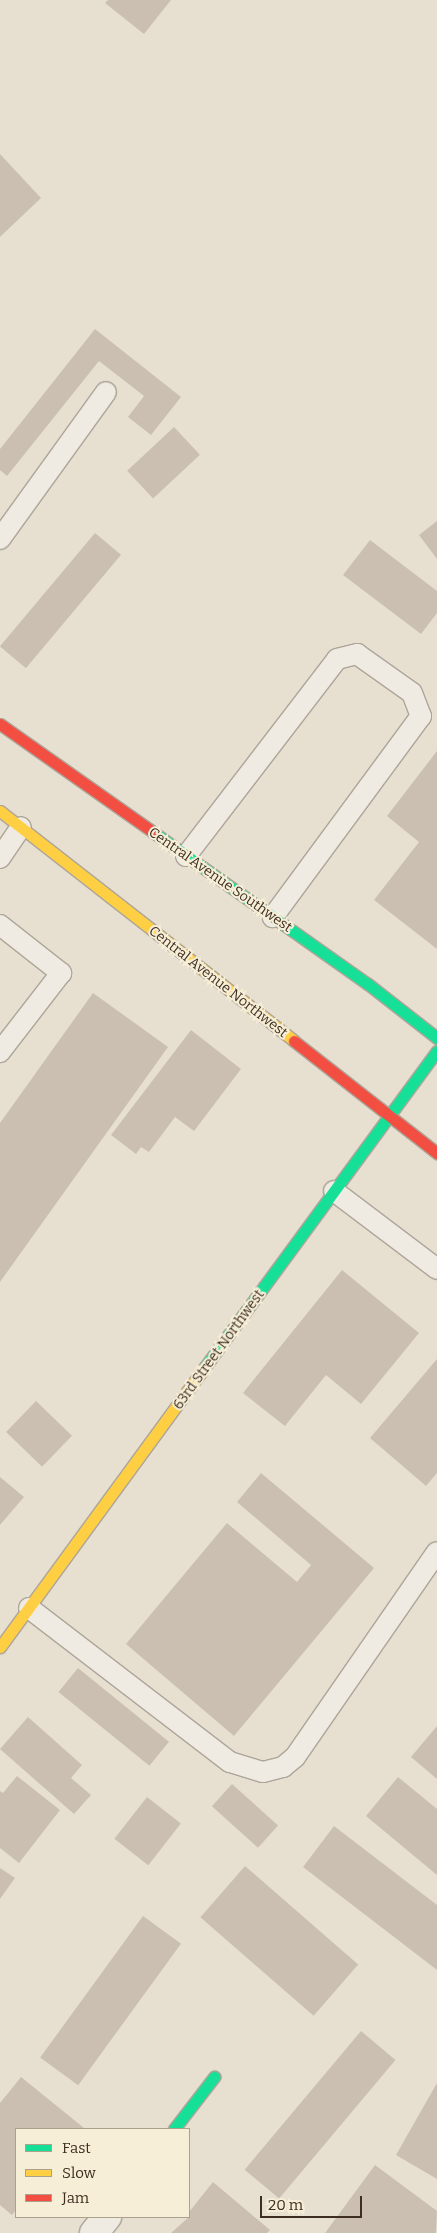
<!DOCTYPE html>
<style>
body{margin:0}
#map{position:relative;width:437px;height:2233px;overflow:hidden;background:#e7e0d1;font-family:Bitter,serif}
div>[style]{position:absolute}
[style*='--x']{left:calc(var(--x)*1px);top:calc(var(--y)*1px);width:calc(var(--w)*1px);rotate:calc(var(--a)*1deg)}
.building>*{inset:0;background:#cbbfb2;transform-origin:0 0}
.roads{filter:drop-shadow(1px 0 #ada599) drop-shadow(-1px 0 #ada599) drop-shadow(0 1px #ada599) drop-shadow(0 -1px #ada599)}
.lane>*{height:20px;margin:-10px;padding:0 10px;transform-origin:10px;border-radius:10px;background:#efebe3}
.street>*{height:28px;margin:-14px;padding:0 14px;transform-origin:14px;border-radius:14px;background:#efebe3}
.fast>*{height:11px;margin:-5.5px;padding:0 5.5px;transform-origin:5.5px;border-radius:5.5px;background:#16e098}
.slow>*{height:11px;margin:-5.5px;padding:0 5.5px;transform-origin:5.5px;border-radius:5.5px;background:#ffcf43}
.jam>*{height:11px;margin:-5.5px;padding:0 5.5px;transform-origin:5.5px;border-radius:5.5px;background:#f24e42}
span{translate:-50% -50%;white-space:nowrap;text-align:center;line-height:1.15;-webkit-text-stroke:4px #f7eed8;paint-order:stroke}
.street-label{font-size:14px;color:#3d2e20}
.legend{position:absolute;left:15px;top:2128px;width:175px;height:90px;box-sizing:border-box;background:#f7eed8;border:1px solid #ada18e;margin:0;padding:6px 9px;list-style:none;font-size:15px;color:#3d2e20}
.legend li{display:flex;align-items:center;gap:10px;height:25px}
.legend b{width:25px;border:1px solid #ada18e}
.scale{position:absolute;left:260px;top:2196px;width:102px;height:22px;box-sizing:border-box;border:2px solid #3d2e20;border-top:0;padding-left:6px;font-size:15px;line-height:18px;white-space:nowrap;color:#3d2e20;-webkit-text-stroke:4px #f7eed8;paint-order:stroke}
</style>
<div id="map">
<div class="building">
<i style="clip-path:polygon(108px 0,171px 0,144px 34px,105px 3px)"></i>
<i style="clip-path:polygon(0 154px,41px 198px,0 237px)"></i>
<i style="clip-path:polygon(95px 329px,181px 397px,151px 435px,128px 417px,144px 396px,99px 361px,7px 476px,0 470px,0 449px)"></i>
<i style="left:174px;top:427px;width:38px;height:64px;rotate:47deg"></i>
<i style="clip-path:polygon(437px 521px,437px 559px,419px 535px)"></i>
<i style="left:95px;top:533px;width:34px;height:148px;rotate:40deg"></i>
<i style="clip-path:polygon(370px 540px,437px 591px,437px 613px,421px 634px,343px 575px)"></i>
<i style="clip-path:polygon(437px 751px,437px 949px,374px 900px,419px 842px,387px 816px)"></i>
<i style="clip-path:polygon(93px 993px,168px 1047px,0 1282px,0 1123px)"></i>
<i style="clip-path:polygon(191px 1030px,241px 1069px,194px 1131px,175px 1117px,149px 1152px,141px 1147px,136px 1154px,111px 1135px)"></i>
<i style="clip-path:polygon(342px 1270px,419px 1333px,361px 1404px,326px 1375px,285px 1426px,243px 1393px)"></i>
<i style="clip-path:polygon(437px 1359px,437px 1473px,426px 1486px,370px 1438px)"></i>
<i style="left:36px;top:1401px;width:50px;height:43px;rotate:44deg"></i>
<i style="clip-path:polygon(261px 1473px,374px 1568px,234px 1736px,126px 1644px,227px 1523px,297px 1582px,311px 1565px,237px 1502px)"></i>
<i style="clip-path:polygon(0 1477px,24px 1497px,0 1525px)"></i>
<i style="left:78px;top:1668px;width:117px;height:31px;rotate:39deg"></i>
<i style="clip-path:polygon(28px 1717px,82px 1765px,71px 1778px,91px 1795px,74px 1814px,0 1749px)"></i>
<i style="clip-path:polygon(437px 1726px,437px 1779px,411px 1757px)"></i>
<i style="clip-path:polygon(17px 1776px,60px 1810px,19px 1863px,0 1848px,0 1791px,3px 1793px)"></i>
<i style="clip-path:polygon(398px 1777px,437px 1809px,437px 1875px,366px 1816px)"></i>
<i style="left:232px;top:1784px;width:62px;height:30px;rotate:42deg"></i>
<i style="left:147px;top:1797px;width:43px;height:53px;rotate:38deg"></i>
<i style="clip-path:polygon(334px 1826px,437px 1905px,437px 1970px,303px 1867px)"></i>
<i style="left:245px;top:1866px;width:150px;height:68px;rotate:41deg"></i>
<i style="clip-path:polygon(0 1868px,15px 1878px,0 1899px)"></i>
<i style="left:143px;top:1916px;width:47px;height:175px;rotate:36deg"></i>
<i style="left:361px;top:2031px;width:45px;height:181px;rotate:40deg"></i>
<i style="clip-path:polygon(21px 2077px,84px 2128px,16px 2129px,16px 2210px,12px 2215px,0 2205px,0 2103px)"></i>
<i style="clip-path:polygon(437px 2083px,437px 2179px,396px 2155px)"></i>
<i style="clip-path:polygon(375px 2165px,437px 2211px,436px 2233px,325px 2233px)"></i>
<i style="clip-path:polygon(213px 2182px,270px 2230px,267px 2233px,171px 2233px,189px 2217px,189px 2212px)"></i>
</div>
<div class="roads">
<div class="lane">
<i style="--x:0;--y:539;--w:181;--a:-54.2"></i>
<i style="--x:186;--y:856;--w:248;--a:-52.5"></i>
<i style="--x:337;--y:659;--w:21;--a:-14"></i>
<i style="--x:357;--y:654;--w:67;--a:35.3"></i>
<i style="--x:412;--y:693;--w:25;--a:69"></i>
<i style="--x:421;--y:716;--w:250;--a:126.4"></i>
<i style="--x:0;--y:858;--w:37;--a:-56"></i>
<i style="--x:0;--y:925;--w:78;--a:38.2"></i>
<i style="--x:61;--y:973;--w:100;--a:127.7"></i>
<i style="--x:334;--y:1191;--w:129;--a:37.1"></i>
<i style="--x:29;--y:1608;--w:253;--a:37.5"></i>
<i style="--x:230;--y:1762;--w:34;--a:17"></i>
<i style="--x:263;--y:1772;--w:21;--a:-14"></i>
<i style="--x:283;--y:1767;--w:16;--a:-40"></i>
<i style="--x:295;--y:1757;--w:249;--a:-55.3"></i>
</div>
<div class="street">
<i style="--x:94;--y:2233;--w:21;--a:-51"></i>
</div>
<div class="fast">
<i style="--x:153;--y:832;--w:263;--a:35.3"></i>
<i style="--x:368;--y:984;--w:88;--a:38"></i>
<i style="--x:204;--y:1368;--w:393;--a:-53.7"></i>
<i style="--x:174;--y:2129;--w:66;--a:-52.4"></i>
</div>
<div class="slow">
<i style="--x:0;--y:811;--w:373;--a:38"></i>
<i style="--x:0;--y:1647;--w:346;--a:-53.8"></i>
</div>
<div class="jam">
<i style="--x:0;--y:724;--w:187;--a:35.2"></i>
<i style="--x:294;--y:1041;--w:182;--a:38.1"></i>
</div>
</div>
<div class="street-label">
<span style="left:220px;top:880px;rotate:35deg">Central Avenue Southwest</span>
<span style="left:218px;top:982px;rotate:38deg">Central Avenue Northwest</span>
<span style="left:219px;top:1350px;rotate:-54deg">63rd Street Northwest</span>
</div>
<ul class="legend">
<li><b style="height:6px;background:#16e098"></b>Fast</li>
<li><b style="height:6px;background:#ffcf43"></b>Slow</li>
<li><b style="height:6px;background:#f24e42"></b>Jam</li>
</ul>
<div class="scale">20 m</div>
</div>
